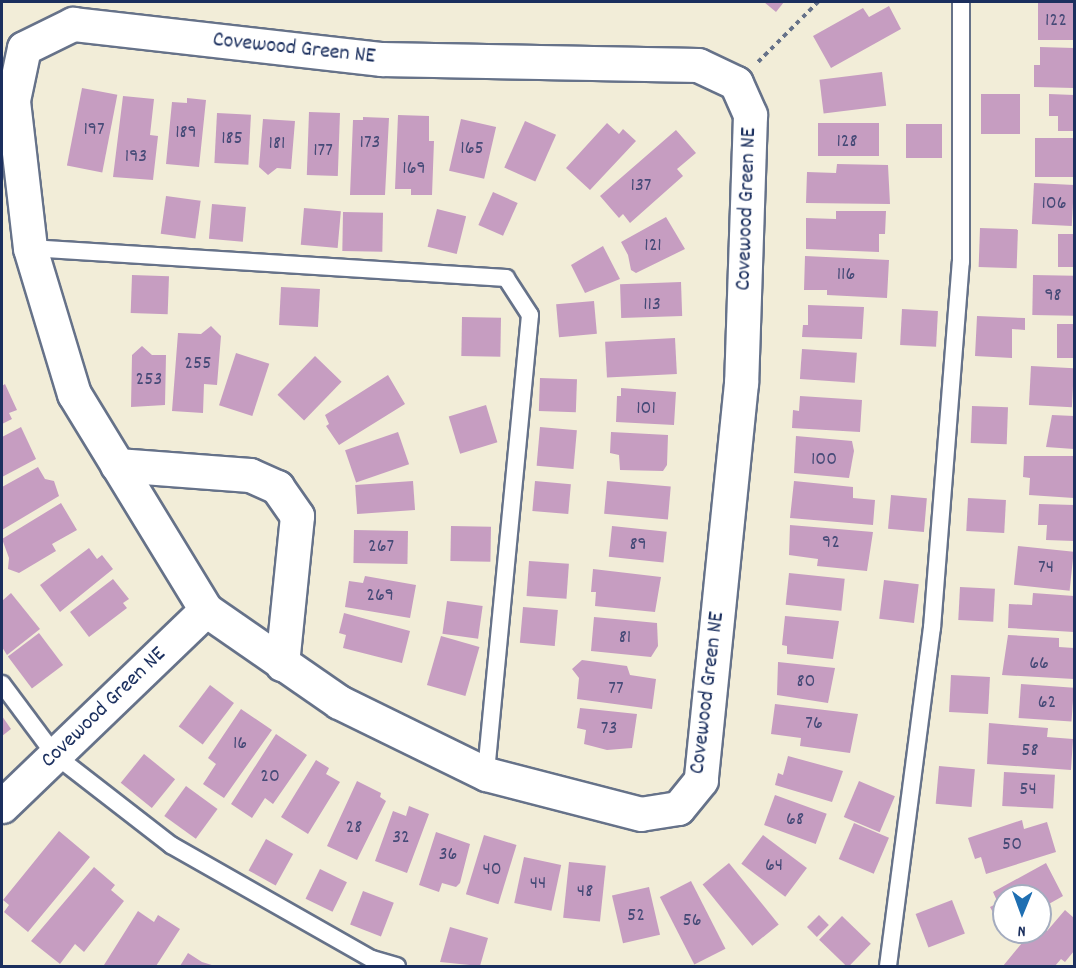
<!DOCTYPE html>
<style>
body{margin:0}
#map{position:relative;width:1076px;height:968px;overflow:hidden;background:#f2edd8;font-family:Dekko,sans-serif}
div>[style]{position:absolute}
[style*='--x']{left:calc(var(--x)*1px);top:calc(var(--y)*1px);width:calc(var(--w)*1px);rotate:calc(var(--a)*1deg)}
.building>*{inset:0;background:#c69dc1;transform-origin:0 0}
.path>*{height:4px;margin-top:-2px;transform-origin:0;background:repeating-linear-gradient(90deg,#667289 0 4.5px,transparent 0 9px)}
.roads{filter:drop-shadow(2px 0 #667289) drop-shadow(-2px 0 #667289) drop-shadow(0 2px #667289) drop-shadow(0 -2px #667289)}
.lane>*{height:16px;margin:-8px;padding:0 8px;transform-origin:8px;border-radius:8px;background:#fff}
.street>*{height:33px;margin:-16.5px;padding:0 16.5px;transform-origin:16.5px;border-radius:16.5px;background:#fff}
span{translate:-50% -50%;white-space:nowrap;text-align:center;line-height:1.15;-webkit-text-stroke:6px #fff;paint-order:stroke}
.number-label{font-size:20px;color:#464a77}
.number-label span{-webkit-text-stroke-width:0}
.street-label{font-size:22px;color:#1b2f5e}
.frame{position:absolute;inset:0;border:3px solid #1b2f5e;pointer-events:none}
.north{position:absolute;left:992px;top:884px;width:60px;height:60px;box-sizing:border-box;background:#fff;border:2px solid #a4acbf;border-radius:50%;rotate:181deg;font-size:16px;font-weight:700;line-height:24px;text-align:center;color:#1b2f5e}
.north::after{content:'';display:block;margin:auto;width:21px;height:27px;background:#1f6fb2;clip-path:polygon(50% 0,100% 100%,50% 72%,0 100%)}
</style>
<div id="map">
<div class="building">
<i style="clip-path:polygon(764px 2px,784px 2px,776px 12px)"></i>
<i style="left:1038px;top:2px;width:36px;height:38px"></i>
<i style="clip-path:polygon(889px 6px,901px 29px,831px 68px,813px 36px,863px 8px,869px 17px)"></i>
<i style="clip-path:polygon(1040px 47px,1074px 48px,1074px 88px,1034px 87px,1034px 65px,1040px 65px)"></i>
<i style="left:882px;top:72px;width:34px;height:63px;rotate:83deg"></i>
<i style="left:82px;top:88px;width:36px;height:79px;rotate:11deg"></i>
<i style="left:981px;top:94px;width:39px;height:40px"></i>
<i style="clip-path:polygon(1049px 94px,1074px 95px,1074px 131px,1058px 131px,1058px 116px,1049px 116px)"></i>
<i style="clip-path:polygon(123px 96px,154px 99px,150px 135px,158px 136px,153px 180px,113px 177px)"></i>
<i style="clip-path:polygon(187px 98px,206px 100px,199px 167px,166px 164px,172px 102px,187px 103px)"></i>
<i style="left:309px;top:112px;width:31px;height:63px;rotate:2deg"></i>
<i style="left:217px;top:113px;width:34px;height:50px;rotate:3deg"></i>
<i style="clip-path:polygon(398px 115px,429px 116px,429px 141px,434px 141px,432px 195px,411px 195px,411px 189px,395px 189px)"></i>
<i style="clip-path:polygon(363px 117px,389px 118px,385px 195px,350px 195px,353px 120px,363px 120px)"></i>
<i style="clip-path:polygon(263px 119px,295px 121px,291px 169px,277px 168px,268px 175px,259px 167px)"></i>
<i style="left:461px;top:119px;width:36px;height:53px;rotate:13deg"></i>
<i style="left:525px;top:121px;width:34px;height:51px;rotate:24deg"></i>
<i style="clip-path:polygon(607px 123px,619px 134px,623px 129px,636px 141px,590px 190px,566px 168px)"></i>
<i style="left:818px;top:123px;width:61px;height:33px"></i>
<i style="left:906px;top:124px;width:36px;height:34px"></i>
<i style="clip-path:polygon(676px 130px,696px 153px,677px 169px,683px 176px,630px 223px,623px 214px,619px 218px,600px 196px)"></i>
<i style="left:1035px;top:138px;width:39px;height:39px"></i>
<i style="clip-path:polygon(837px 164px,888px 165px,890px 204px,806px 203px,807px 172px,836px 173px)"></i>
<i style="left:1034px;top:183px;width:40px;height:41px;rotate:3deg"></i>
<i style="left:493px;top:192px;width:27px;height:36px;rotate:24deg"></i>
<i style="left:166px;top:196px;width:35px;height:38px;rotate:8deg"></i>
<i style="left:212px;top:204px;width:34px;height:35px;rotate:5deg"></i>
<i style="left:304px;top:208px;width:37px;height:37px;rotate:5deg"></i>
<i style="left:437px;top:209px;width:30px;height:39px;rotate:14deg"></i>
<i style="clip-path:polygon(836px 211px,886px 211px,885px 234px,879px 234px,879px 252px,806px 249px,806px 218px,836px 219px)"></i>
<i style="left:343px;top:212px;width:40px;height:39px;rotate:1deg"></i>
<i style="clip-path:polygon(666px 217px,685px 249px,636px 273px,631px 270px,628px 255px,621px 242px)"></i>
<i style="left:980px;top:228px;width:38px;height:39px;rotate:2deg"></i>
<i style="left:1058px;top:234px;width:16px;height:33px"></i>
<i style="clip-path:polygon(603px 246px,620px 279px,585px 293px,571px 265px)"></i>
<i style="clip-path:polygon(805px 256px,889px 260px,887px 298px,827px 295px,827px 290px,804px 290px)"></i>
<i style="left:132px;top:275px;width:37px;height:38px;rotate:2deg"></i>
<i style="left:1033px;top:275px;width:41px;height:40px;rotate:1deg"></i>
<i style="left:681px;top:282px;width:34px;height:61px;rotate:88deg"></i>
<i style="left:281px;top:287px;width:39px;height:38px;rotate:3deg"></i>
<i style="left:594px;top:301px;width:33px;height:38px;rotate:85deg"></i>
<i style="clip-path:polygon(808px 305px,864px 307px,862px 339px,802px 337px,803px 325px,808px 325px)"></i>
<i style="left:902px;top:309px;width:36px;height:36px;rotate:3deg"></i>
<i style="clip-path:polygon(977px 316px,1025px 318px,1025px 330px,1012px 329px,1012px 358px,975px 356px)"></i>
<i style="left:462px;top:317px;width:39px;height:39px;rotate:1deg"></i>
<i style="left:1057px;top:324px;width:17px;height:34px"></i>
<i style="clip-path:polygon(211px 326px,221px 336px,217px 385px,204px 384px,203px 413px,172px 411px,178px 333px,201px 334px)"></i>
<i style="left:675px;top:338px;width:36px;height:70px;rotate:87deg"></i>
<i style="clip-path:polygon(142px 346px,152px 355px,166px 355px,165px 405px,131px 407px,132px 355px)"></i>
<i style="left:802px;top:349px;width:55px;height:30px;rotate:4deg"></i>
<i style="left:236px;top:353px;width:35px;height:55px;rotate:18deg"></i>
<i style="left:315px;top:356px;width:37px;height:54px;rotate:44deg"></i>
<i style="left:1031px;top:366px;width:43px;height:39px;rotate:3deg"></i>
<i style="clip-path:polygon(388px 375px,405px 404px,339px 445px,326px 426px,329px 424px,325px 415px)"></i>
<i style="left:540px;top:378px;width:37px;height:33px;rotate:2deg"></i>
<i style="clip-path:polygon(5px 384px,17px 410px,9px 413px,12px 419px,2px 424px,2px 386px)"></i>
<i style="clip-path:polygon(621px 388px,676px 392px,674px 425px,616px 422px,617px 396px,621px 396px)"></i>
<i style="clip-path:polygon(800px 396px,862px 400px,860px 432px,792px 428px,793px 410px,799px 411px)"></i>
<i style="left:486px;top:405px;width:39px;height:39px;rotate:73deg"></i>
<i style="left:972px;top:406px;width:36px;height:37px;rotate:2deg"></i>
<i style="clip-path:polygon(1052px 415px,1074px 416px,1074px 449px,1046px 447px)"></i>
<i style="clip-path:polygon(21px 427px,36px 459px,2px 477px,2px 437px)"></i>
<i style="left:540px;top:427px;width:37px;height:39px;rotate:5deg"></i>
<i style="left:398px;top:432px;width:34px;height:56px;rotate:71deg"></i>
<i style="clip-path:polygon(611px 432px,668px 435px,667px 465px,663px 471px,620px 470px,619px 455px,610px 453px)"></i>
<i style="clip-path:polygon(796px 436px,852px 441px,854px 451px,849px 478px,794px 473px)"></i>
<i style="clip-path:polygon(1024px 456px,1074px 456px,1074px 498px,1029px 495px,1030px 478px,1023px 477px)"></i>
<i style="clip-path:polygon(38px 467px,45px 479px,54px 481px,59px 496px,2px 530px,2px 487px)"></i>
<i style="left:413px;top:481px;width:29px;height:58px;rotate:86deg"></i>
<i style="left:535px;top:481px;width:36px;height:30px;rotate:5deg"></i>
<i style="left:607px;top:481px;width:64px;height:33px;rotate:5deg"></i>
<i style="clip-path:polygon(794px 481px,853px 487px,853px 498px,875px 500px,873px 525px,790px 518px)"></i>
<i style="left:891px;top:495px;width:36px;height:34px;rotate:5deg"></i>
<i style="left:968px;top:498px;width:38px;height:33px;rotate:3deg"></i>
<i style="clip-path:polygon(61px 503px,77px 530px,52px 544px,56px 551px,19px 573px,8px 569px,9px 558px,2px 539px)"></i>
<i style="clip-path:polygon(1039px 504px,1074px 505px,1074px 541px,1046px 540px,1047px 525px,1038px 525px)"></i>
<i style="clip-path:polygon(790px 525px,873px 532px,867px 571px,817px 566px,818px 559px,789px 555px)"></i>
<i style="left:451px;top:526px;width:40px;height:35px;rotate:1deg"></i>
<i style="left:612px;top:526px;width:55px;height:31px;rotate:6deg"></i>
<i style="left:354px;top:530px;width:54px;height:33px;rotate:1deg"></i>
<i style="left:1018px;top:546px;width:56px;height:39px;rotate:6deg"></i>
<i style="clip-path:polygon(89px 548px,97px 559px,102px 555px,113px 569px,60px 612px,40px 585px)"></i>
<i style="left:529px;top:561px;width:40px;height:35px;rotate:4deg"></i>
<i style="clip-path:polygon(593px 569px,661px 577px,655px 612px,595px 606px,596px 592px,591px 592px)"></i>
<i style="left:789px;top:573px;width:56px;height:32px;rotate:6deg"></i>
<i style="clip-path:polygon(365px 576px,416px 585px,410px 618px,345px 607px,349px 581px,363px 583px)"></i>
<i style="clip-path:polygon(113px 579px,129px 599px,123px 603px,127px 608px,89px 637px,70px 612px)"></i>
<i style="left:884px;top:580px;width:35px;height:39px;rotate:7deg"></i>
<i style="left:960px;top:587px;width:35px;height:33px;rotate:3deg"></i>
<i style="clip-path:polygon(11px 593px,40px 629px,7px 655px,2px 647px,2px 601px)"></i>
<i style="clip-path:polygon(1033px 593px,1074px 596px,1074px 632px,1008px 628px,1009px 604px,1032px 605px)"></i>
<i style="left:447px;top:601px;width:36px;height:33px;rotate:8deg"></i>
<i style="left:523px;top:607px;width:35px;height:36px;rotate:5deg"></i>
<i style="clip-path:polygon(344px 613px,410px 631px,402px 663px,343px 648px,346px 635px,339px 633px)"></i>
<i style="clip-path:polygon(785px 616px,839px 621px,833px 659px,787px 654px,787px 646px,782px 645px)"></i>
<i style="clip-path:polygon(594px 617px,657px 623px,658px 646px,651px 657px,591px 651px)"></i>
<i style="left:39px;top:633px;width:40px;height:39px;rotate:53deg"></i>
<i style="clip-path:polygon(1008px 635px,1059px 638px,1059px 647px,1074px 648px,1074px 679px,1002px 675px)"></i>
<i style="left:441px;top:636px;width:40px;height:51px;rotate:16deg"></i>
<i style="clip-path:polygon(582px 660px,627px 666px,630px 675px,656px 679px,652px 709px,577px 699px,579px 678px,572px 669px)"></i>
<i style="clip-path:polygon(778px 662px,835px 668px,828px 703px,777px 695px)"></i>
<i style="left:951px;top:675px;width:39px;height:37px;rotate:3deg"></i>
<i style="left:1021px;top:684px;width:53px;height:34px;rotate:4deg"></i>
<i style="left:210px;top:685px;width:30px;height:52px;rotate:37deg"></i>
<i style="clip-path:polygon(775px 704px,858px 714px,850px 753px,800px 746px,801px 738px,771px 734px)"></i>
<i style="clip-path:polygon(580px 708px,637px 714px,632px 748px,607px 750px,584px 744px,586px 730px,577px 728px)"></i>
<i style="clip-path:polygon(241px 709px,272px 730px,224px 798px,203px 784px,216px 764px,208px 758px)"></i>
<i style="clip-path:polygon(2px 716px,11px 729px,2px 736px)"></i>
<i style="clip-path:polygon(989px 723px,1048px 728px,1047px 737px,1073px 739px,1071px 770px,987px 764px)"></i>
<i style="clip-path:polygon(276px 734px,307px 755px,273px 804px,265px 798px,252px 818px,231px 804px)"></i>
<i style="left:144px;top:754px;width:40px;height:37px;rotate:39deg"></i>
<i style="clip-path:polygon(788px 756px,843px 771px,832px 802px,775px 785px,778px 773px,783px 775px)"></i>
<i style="clip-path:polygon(316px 760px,329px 768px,326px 774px,340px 782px,308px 834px,281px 817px)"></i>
<i style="left:939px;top:766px;width:36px;height:38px;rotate:5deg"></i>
<i style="left:1004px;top:772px;width:51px;height:34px;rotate:3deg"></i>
<i style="clip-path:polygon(357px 781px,381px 793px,380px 797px,386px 801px,357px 860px,327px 846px)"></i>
<i style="left:859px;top:781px;width:39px;height:39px;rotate:23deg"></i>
<i style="left:186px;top:786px;width:39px;height:37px;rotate:36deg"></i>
<i style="left:775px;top:795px;width:55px;height:32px;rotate:20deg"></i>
<i style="clip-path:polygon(409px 806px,429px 814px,407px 873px,375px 861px,393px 811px,406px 816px)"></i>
<i style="clip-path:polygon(1022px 820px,1024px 829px,1047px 822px,1056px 852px,986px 874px,981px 857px,975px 859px,968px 838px)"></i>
<i style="left:854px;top:823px;width:38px;height:39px;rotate:23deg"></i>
<i style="clip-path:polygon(59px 831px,90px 857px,28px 932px,4px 912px,9px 905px,3px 900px)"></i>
<i style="clip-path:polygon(436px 832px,470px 844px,460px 883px,456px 887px,442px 883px,439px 892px,419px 885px)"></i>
<i style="left:484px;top:835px;width:34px;height:62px;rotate:17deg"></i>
<i style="left:763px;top:835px;width:55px;height:36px;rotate:37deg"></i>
<i style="left:266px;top:839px;width:31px;height:36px;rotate:29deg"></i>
<i style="left:524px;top:857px;width:38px;height:47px;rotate:12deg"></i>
<i style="left:569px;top:862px;width:37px;height:56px;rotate:6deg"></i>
<i style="left:729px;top:863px;width:79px;height:34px;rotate:51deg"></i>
<i style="clip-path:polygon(1046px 863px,1063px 896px,1040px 909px,1040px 896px,1004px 896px,1002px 929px,990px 907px,998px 903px,993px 892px)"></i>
<i style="clip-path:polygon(94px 867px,115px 885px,111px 890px,124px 901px,84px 952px,75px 944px,60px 964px,31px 941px)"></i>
<i style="left:320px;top:869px;width:30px;height:33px;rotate:26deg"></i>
<i style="left:691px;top:881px;width:76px;height:35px;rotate:63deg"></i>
<i style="left:649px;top:887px;width:49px;height:38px;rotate:77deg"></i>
<i style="left:363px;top:891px;width:33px;height:36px;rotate:21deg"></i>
<i style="left:952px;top:900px;width:36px;height:39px;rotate:69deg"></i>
<i style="clip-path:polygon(1065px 910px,1074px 918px,1074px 951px,1065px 962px,1061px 959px,1055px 966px,1003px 966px,1031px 932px,1040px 932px,1040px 925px,1047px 931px)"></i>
<i style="clip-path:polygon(138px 911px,154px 922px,158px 915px,180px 929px,156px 966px,104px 965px)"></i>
<i style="left:819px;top:915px;width:14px;height:17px;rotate:45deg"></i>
<i style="left:842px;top:916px;width:40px;height:33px;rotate:44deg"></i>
<i style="clip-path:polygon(450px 927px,488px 938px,480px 966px,440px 962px)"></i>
<i style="clip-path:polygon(188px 953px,202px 962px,215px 966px,180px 966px)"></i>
</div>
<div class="path">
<i style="--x:758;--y:62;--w:85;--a:-45"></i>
</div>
<div class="roads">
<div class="lane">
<i style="--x:30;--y:248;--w:477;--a:3.6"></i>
<i style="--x:506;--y:278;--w:44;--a:57"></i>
<i style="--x:530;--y:315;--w:461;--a:95.5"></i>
<i style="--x:2;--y:684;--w:89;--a:53.3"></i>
<i style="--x:55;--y:755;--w:147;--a:37.8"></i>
<i style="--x:171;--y:845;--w:231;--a:29.6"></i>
<i style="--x:372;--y:959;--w:26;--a:16"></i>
<i style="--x:888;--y:966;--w:341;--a:-82.6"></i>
<i style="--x:932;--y:628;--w:367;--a:-85.5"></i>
<i style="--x:961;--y:262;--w:260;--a:-90"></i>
</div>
<div class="street">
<i style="--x:73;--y:24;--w:310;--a:6.5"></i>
<i style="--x:381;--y:59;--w:317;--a:1.1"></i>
<i style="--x:698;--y:65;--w:42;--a:25.3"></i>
<i style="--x:736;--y:83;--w:35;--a:66"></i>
<i style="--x:750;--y:115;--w:268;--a:91.9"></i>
<i style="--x:741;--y:383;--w:399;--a:95.8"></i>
<i style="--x:701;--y:780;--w:36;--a:129"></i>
<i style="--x:678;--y:808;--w:37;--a:171"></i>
<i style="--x:641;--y:814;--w:160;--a:-165.5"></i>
<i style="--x:486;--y:774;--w:164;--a:-153.9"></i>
<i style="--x:339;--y:702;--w:162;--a:-145.3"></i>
<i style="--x:206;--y:610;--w:253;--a:-121.4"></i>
<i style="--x:74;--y:394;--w:152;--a:-106.8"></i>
<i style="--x:30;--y:248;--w:149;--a:-96.6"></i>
<i style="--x:13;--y:100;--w:53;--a:-78.1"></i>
<i style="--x:24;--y:48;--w:55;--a:-26.1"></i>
<i style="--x:117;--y:465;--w:133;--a:4.3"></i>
<i style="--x:250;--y:475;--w:30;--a:24"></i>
<i style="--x:277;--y:487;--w:35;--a:55"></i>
<i style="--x:297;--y:516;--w:149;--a:95.8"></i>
<i style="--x:2;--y:806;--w:283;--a:-43.9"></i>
</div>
</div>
<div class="number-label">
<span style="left:1056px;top:21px">122</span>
<span style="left:94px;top:130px">197</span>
<span style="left:186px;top:133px">189</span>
<span style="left:232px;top:139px">185</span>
<span style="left:847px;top:142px">128</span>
<span style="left:370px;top:143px">173</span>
<span style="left:277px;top:144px">181</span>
<span style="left:472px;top:149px">165</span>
<span style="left:323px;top:151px">177</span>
<span style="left:136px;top:157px">193</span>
<span style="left:414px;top:169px">169</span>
<span style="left:641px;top:186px">137</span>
<span style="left:1054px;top:204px">106</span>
<span style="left:653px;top:246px">121</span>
<span style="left:846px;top:275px">116</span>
<span style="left:1053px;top:296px">98</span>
<span style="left:652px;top:305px">113</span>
<span style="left:198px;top:364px">255</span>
<span style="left:149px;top:380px">253</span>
<span style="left:646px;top:409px">101</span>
<span style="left:824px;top:460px">100</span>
<span style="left:831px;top:543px">92</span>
<span style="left:638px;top:545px">89</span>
<span style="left:381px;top:547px">267</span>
<span style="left:1046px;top:568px">74</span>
<span style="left:380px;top:596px">269</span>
<span style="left:625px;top:638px">81</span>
<span style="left:1039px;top:664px">66</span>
<span style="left:806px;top:682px">80</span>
<span style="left:616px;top:689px">77</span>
<span style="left:1047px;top:703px">62</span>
<span style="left:814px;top:724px">76</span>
<span style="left:609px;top:729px">73</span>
<span style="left:240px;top:744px">16</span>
<span style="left:1030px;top:751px">58</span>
<span style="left:270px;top:777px">20</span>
<span style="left:1028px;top:790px">54</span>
<span style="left:795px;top:820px">68</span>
<span style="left:354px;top:828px">28</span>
<span style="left:401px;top:838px">32</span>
<span style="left:1012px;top:845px">50</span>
<span style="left:448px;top:855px">36</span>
<span style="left:774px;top:866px">64</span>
<span style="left:492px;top:870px">40</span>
<span style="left:538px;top:884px">44</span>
<span style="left:585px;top:892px">48</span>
<span style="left:636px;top:916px">52</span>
<span style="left:692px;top:921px">56</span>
</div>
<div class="street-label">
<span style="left:294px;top:49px;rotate:6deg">Covewood Green NE</span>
<span style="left:747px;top:209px;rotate:-88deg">Covewood Green NE</span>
<span style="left:708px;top:693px;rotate:-83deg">Covewood Green NE</span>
<span style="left:104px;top:708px;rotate:-44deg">Covewood Green NE</span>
</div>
<div class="frame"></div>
<div class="north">N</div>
</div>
